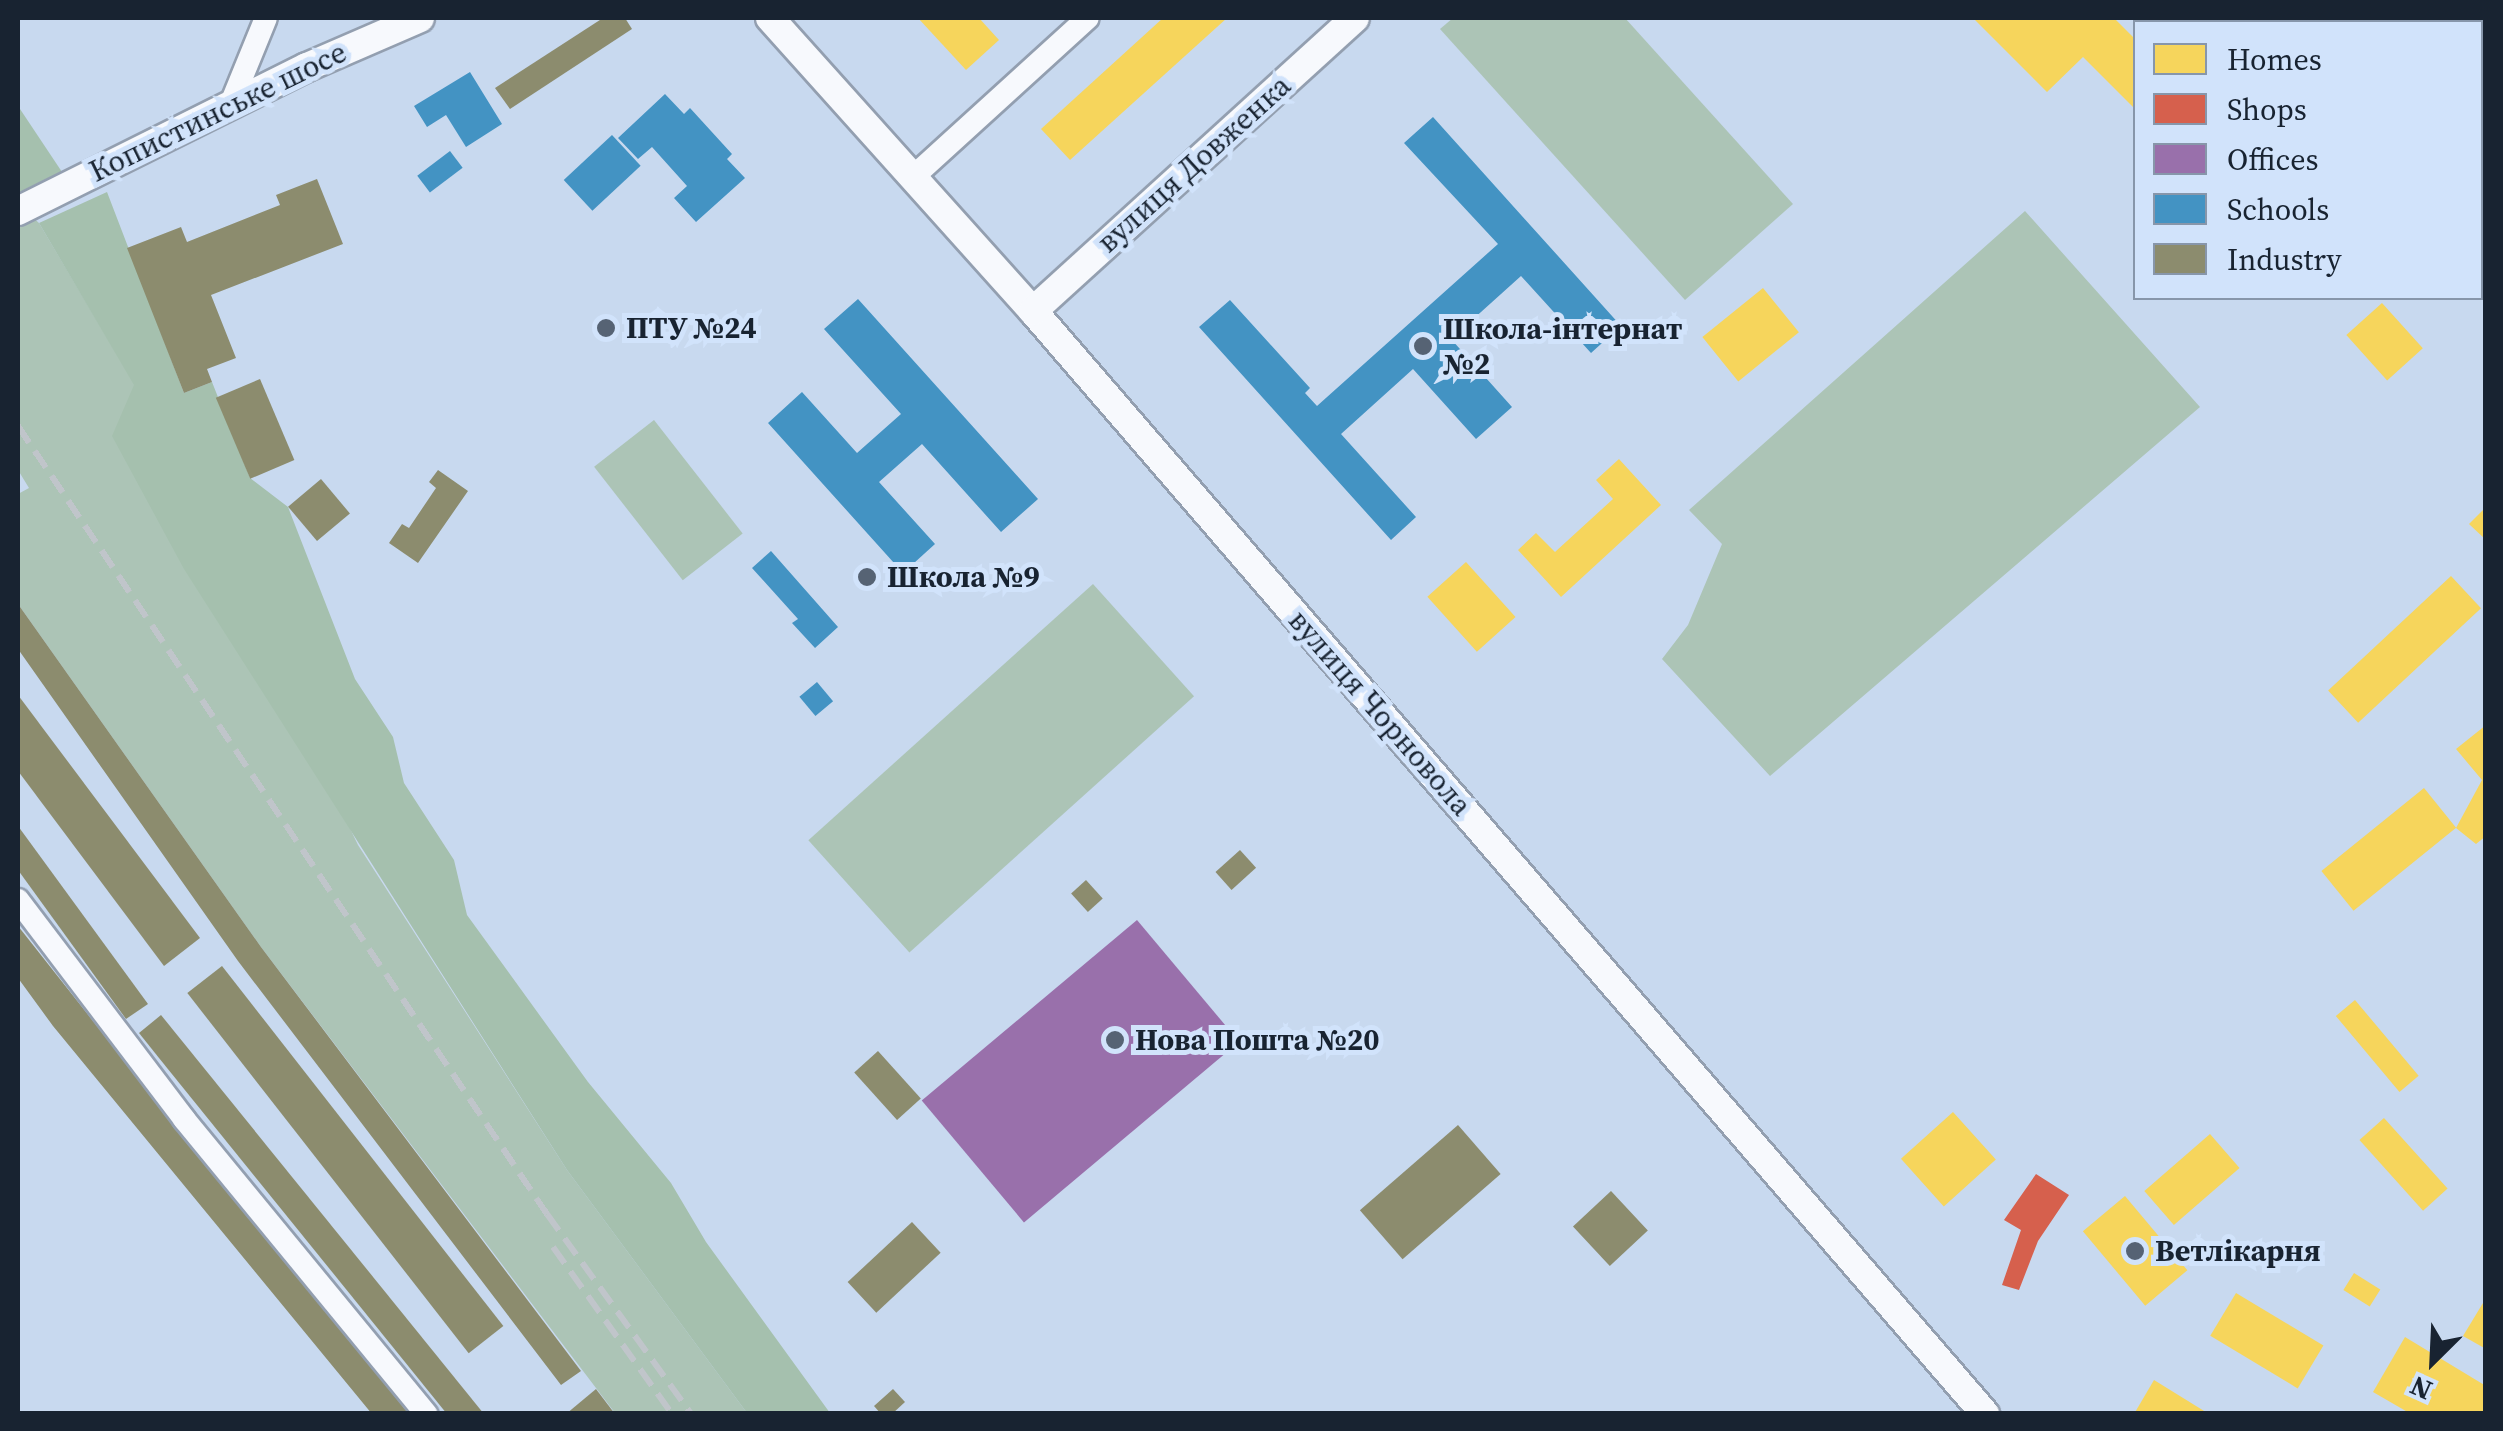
<!DOCTYPE html>
<meta charset="utf-8">
<style>
body{margin:0}
#map{position:relative;width:2503px;height:1431px;overflow:hidden;background:#c8d9ef;font-family:"Source Serif 4",serif}
div>[style]{position:absolute}
[style*='--x']{left:calc(var(--x)*1px);top:calc(var(--y)*1px);width:calc(var(--w)*1px);rotate:calc(var(--a)*1deg)}
.green>*{inset:0;background:#acc4b6;transform-origin:0 0}
.forest>*{inset:0;background:#a5c0ae}
.homes>*{inset:0;background:#f6d55c;transform-origin:0 0}
.shops>*{inset:0;background:#d6604d}
.offices>*{inset:0;background:#9970ab;transform-origin:0 0}
.schools>*{inset:0;background:#4393c3;transform-origin:0 0}
.industry>*{inset:0;background:#8c8c6e;transform-origin:0 0}
.roads{filter:drop-shadow(2px 0 #939fb0) drop-shadow(-2px 0 #939fb0) drop-shadow(0 2px #939fb0) drop-shadow(0 -2px #939fb0)}
.minor>*{height:22px;margin:-11px;padding:0 11px;transform-origin:11px;border-radius:11px;background:#f7f9fd}
.tertiary>*{height:28px;margin:-14px;padding:0 14px;transform-origin:14px;border-radius:14px;background:#f7f9fd}
.rail>*{height:6px;margin-top:-3px;transform-origin:0;background:repeating-linear-gradient(90deg,#c0c5ca 0 20px,transparent 0 30px)}
.dots>*{width:28px;height:28px;translate:-50% -50%;box-sizing:border-box;border:5px solid #d1e3fb;border-radius:50%}
span{translate:-50% -50%;white-space:nowrap;text-align:center;line-height:1.15;-webkit-text-stroke:10px #d1e3fb;paint-order:stroke}
.street-label{font-size:30px;color:#182331}
.poi-label{font-size:30px;color:#182331;font-weight:700}
.left{translate:0 -50%;text-align:left}
.frame{position:absolute;inset:0;border:20px solid #182331;pointer-events:none}
.legend{position:absolute;left:2133px;top:20px;width:350px;height:280px;box-sizing:border-box;background:#d1e3fb;border:2px solid #8796aa;margin:0;padding:12px 18px;list-style:none;font-size:30px;color:#182331}
.legend li{display:flex;align-items:center;gap:20px;height:50px}
.legend b{width:50px;border:2px solid #8796aa}
.north{position:absolute;left:2383px;top:1311px;width:100px;height:100px;-webkit-text-stroke:8px #d1e3fb;paint-order:stroke;rotate:204deg;font-size:28px;font-weight:700;line-height:40px;text-align:center;color:#182331}
.north::after{content:'';display:block;margin:auto;width:35px;height:45px;background:#182331;clip-path:polygon(50% 0,100% 100%,50% 72%,0 100%)}
</style>
<div id="map">
<div class="green">
<i style="clip-path:polygon(1453px 18px,1625px 18px,1793px 204px,1685px 300px,1440px 29px)"></i>
<i style="clip-path:polygon(18px 204px,39px 223px,135px 385px,358px 845px,567px 1170px,747px 1413px,615px 1413px,261px 947px,18px 604px,18px 494px,29px 488px,18px 470px)"></i>
<i style="clip-path:polygon(2025px 211px,2200px 407px,1770px 776px,1662px 659px,1688px 625px,1722px 544px,1689px 510px)"></i>
<i style="left:654px;top:420px;width:144px;height:76px;rotate:52deg"></i>
<i style="left:1093px;top:584px;width:151px;height:383px;rotate:48deg"></i>
</div>
<div class="forest">
<i style="clip-path:polygon(20px 109px,70px 184px,18px 204px,18px 110px)"></i>
<i style="clip-path:polygon(107px 192px,184px 393px,212px 382px,250px 478px,288px 507px,355px 679px,393px 737px,404px 783px,454px 860px,467px 915px,588px 1082px,671px 1183px,706px 1242px,830px 1413px,747px 1413px,567px 1170px,184px 569px,112px 436px,134px 385px,39px 223px)"></i>
</div>
<div class="homes">
<i style="clip-path:polygon(918px 18px,979px 18px,999px 40px,966px 70px)"></i>
<i style="clip-path:polygon(1163px 18px,1227px 18px,1070px 160px,1041px 129px)"></i>
<i style="clip-path:polygon(1973px 18px,2114px 18px,2136px 40px,2136px 110px,2083px 57px,2047px 92px)"></i>
<i style="left:2334px;top:18px;width:123px;height:6px"></i>
<i style="left:2486px;top:116px;width:110px;height:8px;rotate:90deg"></i>
<i style="left:1763px;top:288px;width:57px;height:78px;rotate:51deg"></i>
<i style="left:2382px;top:303px;width:61px;height:48px;rotate:48deg"></i>
<i style="clip-path:polygon(1619px 459px,1661px 505px,1561px 597px,1518px 550px,1536px 533px,1555px 552px,1613px 499px,1596px 480px)"></i>
<i style="clip-path:polygon(2486px 507px,2486px 540px,2469px 524px)"></i>
<i style="left:1466px;top:562px;width:74px;height:52px;rotate:48deg"></i>
<i style="left:2451px;top:576px;width:44px;height:168px;rotate:47deg"></i>
<i style="clip-path:polygon(2486px 725px,2486px 836px,2476px 844px,2456px 828px,2482px 780px,2456px 749px)"></i>
<i style="left:2424px;top:788px;width:51px;height:132px;rotate:51deg"></i>
<i style="left:2355px;top:1000px;width:99px;height:25px;rotate:50deg"></i>
<i style="left:1953px;top:1112px;width:64px;height:70px;rotate:48deg"></i>
<i style="left:2384px;top:1118px;width:95px;height:33px;rotate:48deg"></i>
<i style="left:2210px;top:1134px;width:45px;height:87px;rotate:49deg"></i>
<i style="left:2125px;top:1196px;width:97px;height:55px;rotate:50deg"></i>
<i style="left:2354px;top:1273px;width:31px;height:20px;rotate:32deg"></i>
<i style="left:2236px;top:1293px;width:102px;height:50px;rotate:31deg"></i>
<i style="clip-path:polygon(2486px 1298px,2486px 1349px,2463px 1336px)"></i>
<i style="clip-path:polygon(2405px 1337px,2486px 1386px,2486px 1414px,2411px 1414px,2373px 1392px)"></i>
<i style="clip-path:polygon(2154px 1380px,2209px 1414px,2134px 1414px)"></i>
</div>
<div class="shops">
<i style="clip-path:polygon(2036px 1174px,2069px 1195px,2038px 1241px,2019px 1290px,2002px 1285px,2021px 1230px,2004px 1220px)"></i>
</div>
<div class="offices">
<i style="left:1137px;top:920px;width:159px;height:281px;rotate:50deg"></i>
</div>
<div class="schools">
<i style="clip-path:polygon(470px 72px,502px 124px,466px 147px,446px 115px,427px 127px,414px 106px)"></i>
<i style="clip-path:polygon(665px 94px,684px 114px,690px 108px,732px 154px,727px 159px,745px 178px,696px 222px,674px 198px,687px 186px,652px 147px,638px 159px,618px 138px)"></i>
<i style="clip-path:polygon(1433px 117px,1621px 326px,1591px 353px,1521px 276px,1451px 339px,1512px 407px,1476px 439px,1413px 369px,1341px 434px,1416px 517px,1391px 540px,1199px 327px,1230px 300px,1310px 388px,1305px 393px,1317px 406px,1498px 244px,1404px 143px)"></i>
<i style="left:612px;top:135px;width:42px;height:66px;rotate:47deg"></i>
<i style="left:450px;top:151px;width:21px;height:41px;rotate:53deg"></i>
<i style="clip-path:polygon(858px 299px,1038px 499px,1001px 532px,922px 444px,879px 482px,935px 544px,903px 573px,768px 423px,802px 392px,857px 453px,901px 414px,824px 329px)"></i>
<i style="clip-path:polygon(771px 551px,838px 627px,815px 648px,792px 623px,798px 619px,752px 568px)"></i>
<i style="left:817px;top:682px;width:25px;height:23px;rotate:50deg"></i>
</div>
<div class="industry">
<i style="clip-path:polygon(603px 18px,625px 18px,632px 29px,510px 109px,495px 88px)"></i>
<i style="clip-path:polygon(317px 179px,343px 244px,211px 295px,236px 358px,207px 369px,212px 382px,184px 393px,127px 248px,181px 227px,187px 242px,280px 205px,276px 195px)"></i>
<i style="left:260px;top:379px;width:88px;height:48px;rotate:67deg"></i>
<i style="clip-path:polygon(438px 470px,468px 491px,418px 563px,389px 543px,402px 524px,409px 528px,436px 488px,429px 482px)"></i>
<i style="left:321px;top:479px;width:45px;height:43px;rotate:50deg"></i>
<i style="clip-path:polygon(18px 604px,261px 947px,581px 1371px,561px 1385px,238px 961px,18px 649px)"></i>
<i style="clip-path:polygon(18px 695px,200px 938px,164px 966px,18px 771px)"></i>
<i style="clip-path:polygon(18px 826px,148px 1004px,126px 1019px,18px 870px)"></i>
<i style="left:1240px;top:850px;width:24px;height:33px;rotate:48deg"></i>
<i style="left:1086px;top:880px;width:25px;height:20px;rotate:48deg"></i>
<i style="clip-path:polygon(18px 926px,150px 1093px,409px 1414px,372px 1414px,53px 1026px,18px 978px)"></i>
<i style="left:222px;top:966px;width:457px;height:44px;rotate:52deg"></i>
<i style="clip-path:polygon(161px 1015px,484px 1414px,447px 1414px,159px 1058px,139px 1033px)"></i>
<i style="left:878px;top:1051px;width:64px;height:32px;rotate:48deg"></i>
<i style="left:1458px;top:1125px;width:65px;height:130px;rotate:49deg"></i>
<i style="left:1611px;top:1191px;width:54px;height:52px;rotate:47deg"></i>
<i style="left:912px;top:1222px;width:42px;height:88px;rotate:47deg"></i>
<i style="clip-path:polygon(596px 1389px,615px 1414px,566px 1414px)"></i>
<i style="clip-path:polygon(893px 1389px,905px 1402px,892px 1414px,881px 1414px,874px 1406px)"></i>
</div>
<div class="roads">
<div class="minor">
<i style="--x:230;--y:106;--w:95;--a:-67.8"></i>
<i style="--x:913;--y:177;--w:236;--a:-42.3"></i>
<i style="--x:18;--y:900;--w:275;--a:52.8"></i>
<i style="--x:184;--y:1119;--w:382;--a:50.6"></i>
</div>
<div class="tertiary">
<i style="--x:770;--y:18;--w:394;--a:48.1"></i>
<i style="--x:1033;--y:311;--w:1457;--a:49.2"></i>
<i style="--x:18;--y:211;--w:323;--a:-26.5"></i>
<i style="--x:307;--y:67;--w:123;--a:-23.4"></i>
<i style="--x:1033;--y:311;--w:435;--a:-42.3"></i>
</div>
</div>
<div class="rail">
<i style="--x:18;--y:426;--w:949;--a:56.13"></i>
<i style="--x:547;--y:1214;--w:246;--a:54.2"></i>
<i style="--x:553;--y:1247;--w:205;--a:54.5"></i>
</div>
<div class="dots">
<i style="left:606px;top:328px;background:#566374"></i>
<i style="left:1423px;top:346px;background:#566374"></i>
<i style="left:867px;top:577px;background:#566374"></i>
<i style="left:1115px;top:1040px;background:#566374"></i>
<i style="left:2135px;top:1251px;background:#566374"></i>
</div>
<div class="street-label">
<span style="left:218px;top:112px;rotate:-26deg">Копистинське шосе</span>
<span style="left:1194px;top:164px;rotate:-42deg">вулиця Довженка</span>
<span style="left:1380px;top:713px;rotate:49deg">вулиця Чорновола</span>
</div>
<div class="poi-label">
<span class="left" style="left:626px;top:328px">ПТУ №24</span>
<span class="left" style="left:1443px;top:346px">Школа-інтернат<br>№2</span>
<span class="left" style="left:887px;top:577px">Школа №9</span>
<span class="left" style="left:1135px;top:1040px">Нова Пошта №20</span>
<span class="left" style="left:2155px;top:1251px">Ветлікарня</span>
</div>
<div class="frame"></div>
<ul class="legend">
<li><b style="height:28px;background:#f6d55c"></b>Homes</li>
<li><b style="height:28px;background:#d6604d"></b>Shops</li>
<li><b style="height:28px;background:#9970ab"></b>Offices</li>
<li><b style="height:28px;background:#4393c3"></b>Schools</li>
<li><b style="height:28px;background:#8c8c6e"></b>Industry</li>
</ul>
<div class="north">N</div>
</div>
